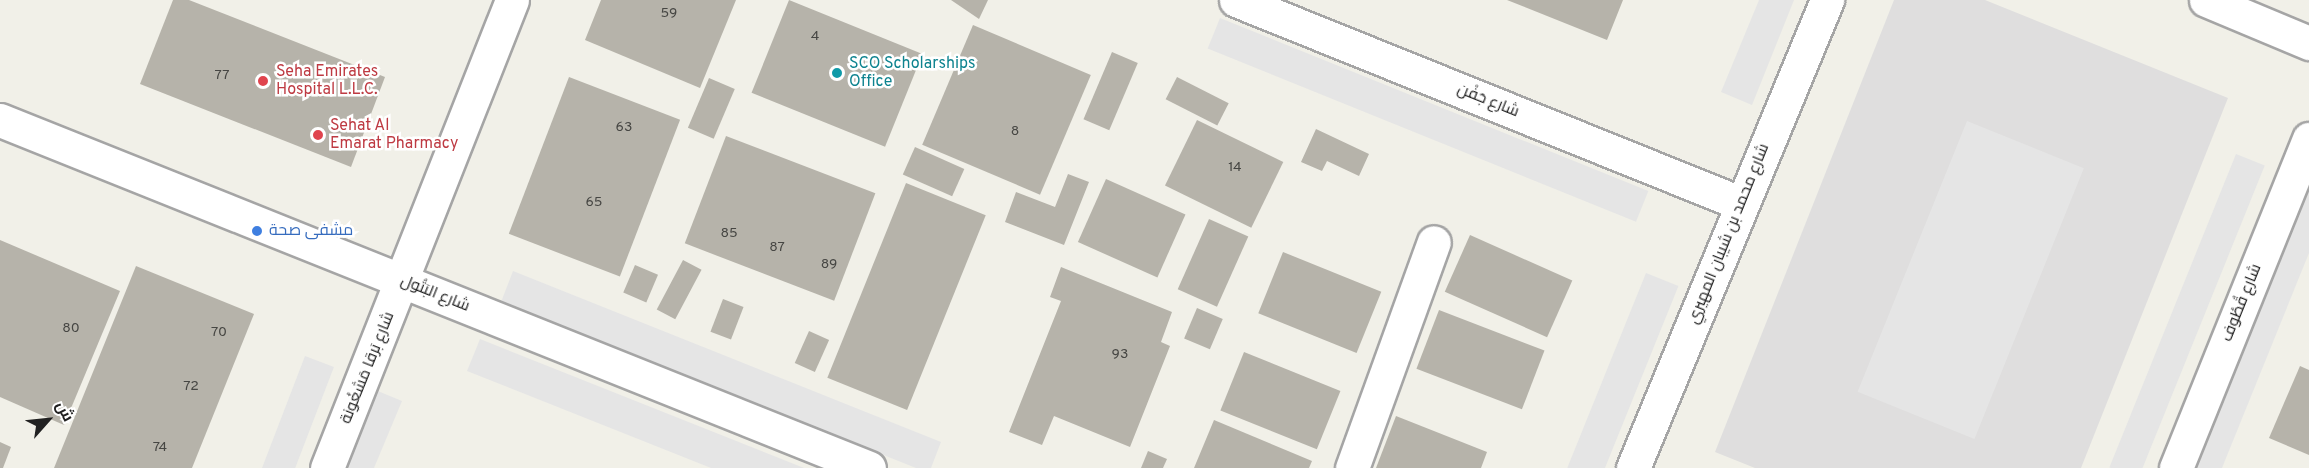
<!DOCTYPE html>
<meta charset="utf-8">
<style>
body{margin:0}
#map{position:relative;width:2309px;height:468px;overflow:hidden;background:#f1f0e8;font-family:Overpass,Cairo,sans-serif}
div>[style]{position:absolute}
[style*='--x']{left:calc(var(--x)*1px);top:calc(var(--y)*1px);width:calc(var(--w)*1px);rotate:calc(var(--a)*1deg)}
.residential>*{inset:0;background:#dfdede}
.parking>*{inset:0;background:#e5e5e5;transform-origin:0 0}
.building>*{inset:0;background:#b6b3aa;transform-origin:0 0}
.roads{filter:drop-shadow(2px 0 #a5a5a5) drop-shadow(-2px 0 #a5a5a5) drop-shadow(0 2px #a5a5a5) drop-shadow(0 -2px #a5a5a5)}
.minor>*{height:33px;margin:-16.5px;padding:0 16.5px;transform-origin:16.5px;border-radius:16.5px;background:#fff}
.dots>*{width:16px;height:16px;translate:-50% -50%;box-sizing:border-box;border:3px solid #fff;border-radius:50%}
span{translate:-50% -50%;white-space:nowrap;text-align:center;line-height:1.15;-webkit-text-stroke:5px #fff;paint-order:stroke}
.number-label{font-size:14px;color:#464643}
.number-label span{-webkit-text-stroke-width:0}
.culture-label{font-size:16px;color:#0d838f}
.left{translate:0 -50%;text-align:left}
.health-label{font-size:16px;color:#be3a42}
.street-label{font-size:16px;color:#212121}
.shop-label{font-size:16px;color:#366cbe}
.north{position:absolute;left:18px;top:390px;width:60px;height:60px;-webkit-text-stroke:4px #fff;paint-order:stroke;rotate:63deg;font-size:16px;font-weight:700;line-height:24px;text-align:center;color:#212121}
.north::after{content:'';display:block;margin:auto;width:21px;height:27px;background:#212121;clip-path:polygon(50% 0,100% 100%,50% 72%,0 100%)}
</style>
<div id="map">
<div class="residential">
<i style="clip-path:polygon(1894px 0,1985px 0,2228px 98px,2081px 468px,1755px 468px,1715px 452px)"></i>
</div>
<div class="parking">
<i style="clip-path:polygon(1759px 0,1794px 0,1752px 105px,1721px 92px)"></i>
<i style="left:1220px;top:18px;width:462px;height:33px;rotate:22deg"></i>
<i style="left:1967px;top:121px;width:126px;height:292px;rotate:22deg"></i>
<i style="left:2236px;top:154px;width:31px;height:338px;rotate:22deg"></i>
<i style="clip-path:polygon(2309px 179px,2309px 253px,2222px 468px,2189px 468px)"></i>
<i style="clip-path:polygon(513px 271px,941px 442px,931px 468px,916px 468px,501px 302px)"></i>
<i style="left:1646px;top:273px;width:35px;height:210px;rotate:22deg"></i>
<i style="clip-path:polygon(480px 339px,804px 468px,711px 468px,467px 371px)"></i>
<i style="left:305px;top:356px;width:31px;height:121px;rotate:21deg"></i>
<i style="clip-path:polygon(373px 389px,402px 401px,374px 468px,340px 468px)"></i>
</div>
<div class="building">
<i style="clip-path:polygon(173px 0,189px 0,385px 77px,351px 167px,140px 84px)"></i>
<i style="clip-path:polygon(601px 0,736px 0,700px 88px,585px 40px)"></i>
<i style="left:789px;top:0;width:144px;height:100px;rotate:22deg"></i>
<i style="clip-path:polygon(951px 0,988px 0,979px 19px)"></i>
<i style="clip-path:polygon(1507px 0,1623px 0,1607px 40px)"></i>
<i style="left:973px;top:25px;width:128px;height:130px;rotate:23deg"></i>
<i style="left:1112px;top:52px;width:28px;height:73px;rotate:23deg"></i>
<i style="left:569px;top:77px;width:119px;height:168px;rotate:21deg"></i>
<i style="left:1177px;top:77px;width:58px;height:25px;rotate:27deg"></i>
<i style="left:709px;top:78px;width:28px;height:54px;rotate:23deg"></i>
<i style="left:1197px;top:120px;width:96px;height:73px;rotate:26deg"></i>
<i style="clip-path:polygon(1316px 129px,1369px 154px,1359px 176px,1327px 161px,1322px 171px,1301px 162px)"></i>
<i style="left:726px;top:136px;width:160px;height:115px;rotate:21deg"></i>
<i style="left:915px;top:147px;width:54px;height:30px;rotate:24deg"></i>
<i style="clip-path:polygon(1068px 174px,1089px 182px,1064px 245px,1005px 222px,1016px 192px,1055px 207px)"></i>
<i style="left:1106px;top:179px;width:87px;height:69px;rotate:24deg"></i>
<i style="left:906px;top:183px;width:86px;height:210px;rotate:22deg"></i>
<i style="left:1209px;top:219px;width:43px;height:77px;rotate:24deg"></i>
<i style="left:1470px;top:235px;width:112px;height:62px;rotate:24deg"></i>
<i style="clip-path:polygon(0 240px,120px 291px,64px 425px,0 397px)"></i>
<i style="left:1283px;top:252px;width:106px;height:66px;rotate:22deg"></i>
<i style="left:683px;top:260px;width:21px;height:56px;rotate:28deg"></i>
<i style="left:635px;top:265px;width:25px;height:30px;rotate:23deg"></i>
<i style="clip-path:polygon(136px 266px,254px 314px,192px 468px,54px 468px)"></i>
<i style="clip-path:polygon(1061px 267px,1172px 312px,1161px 342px,1170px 346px,1130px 447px,1054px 416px,1042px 445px,1009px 432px,1061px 301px,1050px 297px)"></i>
<i style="left:723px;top:299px;width:22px;height:35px;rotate:21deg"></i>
<i style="left:1197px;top:308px;width:28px;height:33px;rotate:23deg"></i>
<i style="left:1439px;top:310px;width:113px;height:63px;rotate:21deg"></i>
<i style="left:809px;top:331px;width:22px;height:35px;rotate:24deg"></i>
<i style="left:1244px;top:352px;width:104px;height:63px;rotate:22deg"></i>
<i style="clip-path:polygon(2300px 366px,2309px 370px,2309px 455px,2269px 438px)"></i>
<i style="clip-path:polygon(1396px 416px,1487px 452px,1481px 468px,1376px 468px)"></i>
<i style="clip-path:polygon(1214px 420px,1312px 461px,1309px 468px,1194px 468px)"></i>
<i style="clip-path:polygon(0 442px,11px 447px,3px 468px,0 468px)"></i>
<i style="clip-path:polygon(1148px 451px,1167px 459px,1163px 468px,1141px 468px)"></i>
</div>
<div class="roads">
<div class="minor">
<i style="--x:1236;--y:0;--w:543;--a:21.94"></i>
<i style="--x:2206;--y:0;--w:112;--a:22.7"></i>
<i style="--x:0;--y:120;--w:936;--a:21.82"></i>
<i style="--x:327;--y:468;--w:503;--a:-68.43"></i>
<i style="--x:1352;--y:468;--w:240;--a:-70.1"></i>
<i style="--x:1633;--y:468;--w:507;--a:-67.48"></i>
<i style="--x:2176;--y:468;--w:355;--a:-68"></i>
</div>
</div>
<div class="dots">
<i style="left:837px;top:73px;background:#0f9aa8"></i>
<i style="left:263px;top:81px;background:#e0444e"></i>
<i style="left:318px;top:135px;background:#e0444e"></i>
<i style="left:257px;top:231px;background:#3f7fe0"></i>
</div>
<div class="number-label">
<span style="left:669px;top:14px">59</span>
<span style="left:815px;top:37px">4</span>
<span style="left:222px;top:76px">77</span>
<span style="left:624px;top:128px">63</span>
<span style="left:1015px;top:132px">8</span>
<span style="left:1235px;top:168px">14</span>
<span style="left:594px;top:203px">65</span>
<span style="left:729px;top:234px">85</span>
<span style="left:777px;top:248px">87</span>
<span style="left:829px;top:265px">89</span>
<span style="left:71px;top:329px">80</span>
<span style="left:219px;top:333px">70</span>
<span style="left:1120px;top:355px">93</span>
<span style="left:191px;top:387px">72</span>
<span style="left:160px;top:448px">74</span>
</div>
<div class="culture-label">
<span class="left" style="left:849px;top:73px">SCO Scholarships<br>Office</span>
</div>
<div class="health-label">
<span class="left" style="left:276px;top:81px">Seha Emirates<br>Hospital L.L.C.</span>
<span class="left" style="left:330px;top:135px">Sehat Al<br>Emarat Pharmacy</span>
</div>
<div class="street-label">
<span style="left:1488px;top:101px;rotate:22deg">شارع جَفْن</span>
<span style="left:1729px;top:234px;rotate:-68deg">شارع محمد بن شيبان المهيري</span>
<span style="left:435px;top:294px;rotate:22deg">شارع البَتُول</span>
<span style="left:2242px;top:303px;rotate:-68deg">شارع قُطُوف</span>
<span style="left:368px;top:368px;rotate:-68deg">شارع بَرقا مَشغُونة</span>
</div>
<div class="shop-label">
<span class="left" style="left:269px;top:231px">مشفى صحة</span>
</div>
<div class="north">ش</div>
</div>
